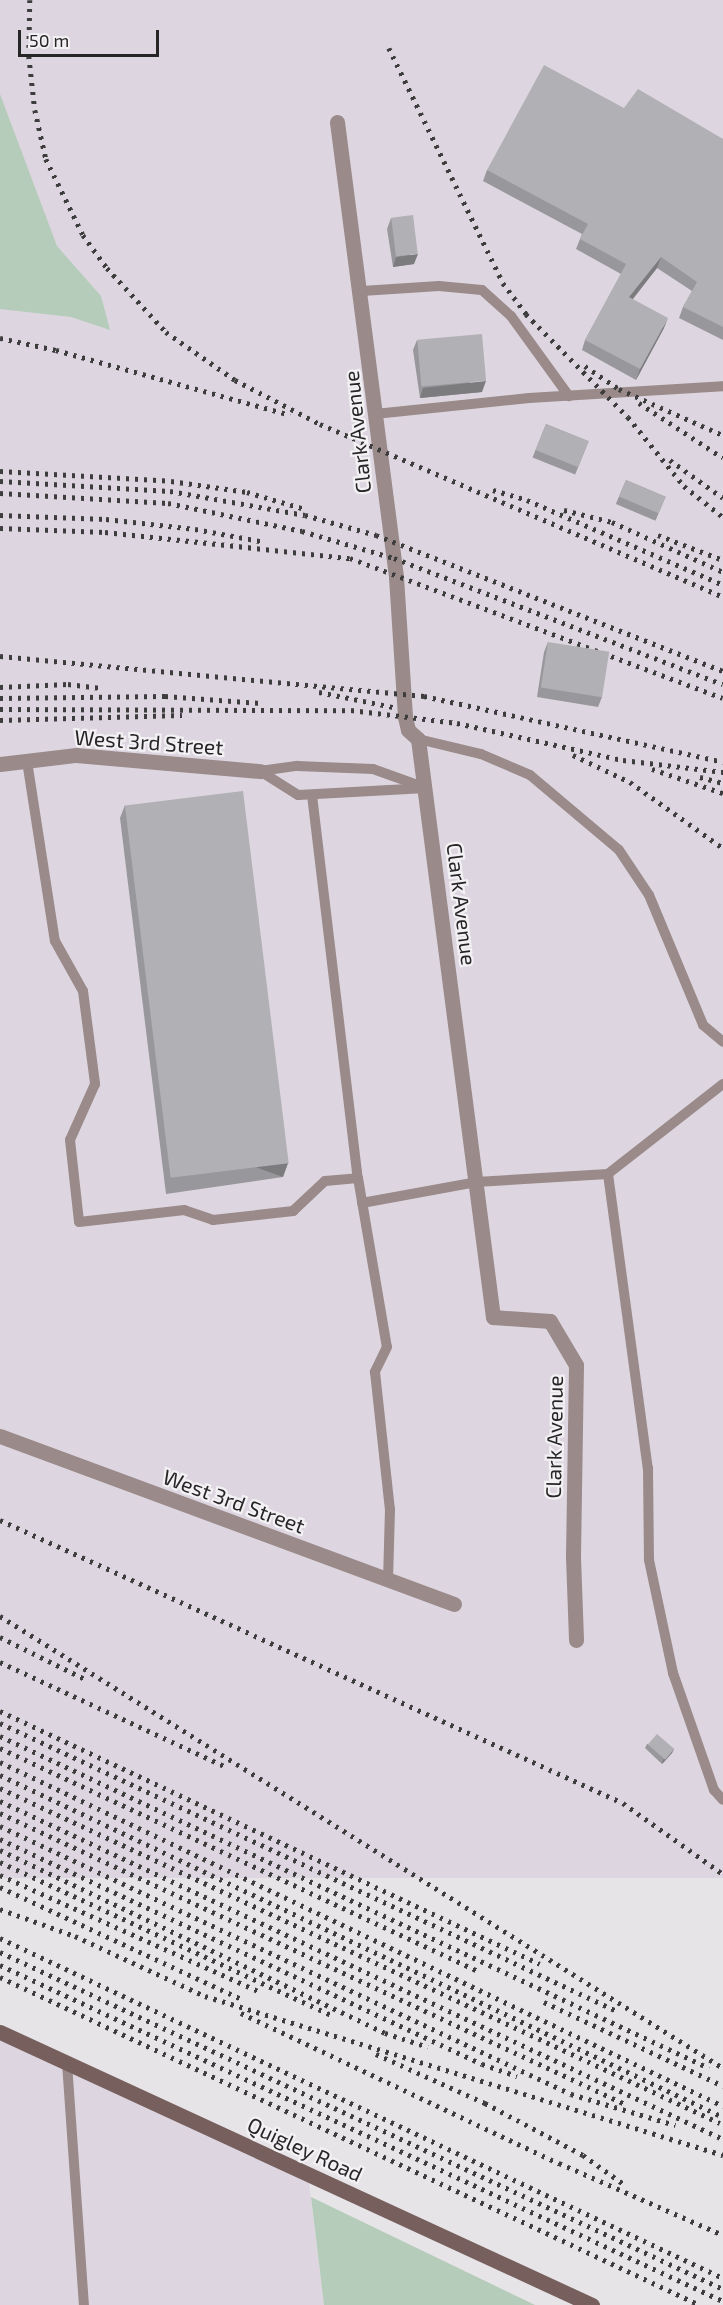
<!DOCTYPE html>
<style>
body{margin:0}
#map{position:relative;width:723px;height:2305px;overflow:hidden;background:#e6e4e7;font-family:"Exo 2",sans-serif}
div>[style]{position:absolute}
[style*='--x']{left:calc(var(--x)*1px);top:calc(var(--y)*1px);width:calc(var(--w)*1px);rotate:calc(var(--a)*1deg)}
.built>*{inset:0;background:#ddd6e0;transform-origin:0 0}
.green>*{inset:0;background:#b6ccba}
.lane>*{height:10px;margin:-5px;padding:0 5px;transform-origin:5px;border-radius:5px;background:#9a8a89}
.street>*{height:15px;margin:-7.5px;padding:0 7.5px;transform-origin:7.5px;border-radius:7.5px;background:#9a8a89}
.secondary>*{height:15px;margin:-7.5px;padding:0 7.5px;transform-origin:7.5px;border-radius:7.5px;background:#765f5d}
.rail>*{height:4.5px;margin-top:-2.25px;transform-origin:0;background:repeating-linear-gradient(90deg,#3e3d3e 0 3px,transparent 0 9px)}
.wall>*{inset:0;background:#98979b;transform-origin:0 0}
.shaded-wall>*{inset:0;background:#7c7b7e;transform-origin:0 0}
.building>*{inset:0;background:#b1b0b4;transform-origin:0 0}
span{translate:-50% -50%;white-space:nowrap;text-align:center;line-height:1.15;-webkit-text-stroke:4.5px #f3f1f4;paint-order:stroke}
.street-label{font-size:21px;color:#272627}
.scale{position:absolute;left:18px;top:30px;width:141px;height:27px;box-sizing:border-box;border:3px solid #272627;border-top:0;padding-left:8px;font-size:18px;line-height:21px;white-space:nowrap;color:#272627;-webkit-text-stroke:4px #f3f1f4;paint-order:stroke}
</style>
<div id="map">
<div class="built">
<i style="left:0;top:0;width:723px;height:1878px"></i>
<i style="clip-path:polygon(0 2032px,308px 2174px,324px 2305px,0 2305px)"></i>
</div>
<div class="green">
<i style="clip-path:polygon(0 94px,57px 246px,101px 296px,110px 330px,71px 317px,0 309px)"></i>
<i style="clip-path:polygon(311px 2197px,535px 2305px,324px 2305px)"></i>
</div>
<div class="lane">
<i style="--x:362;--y:291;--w:77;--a:-3.7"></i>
<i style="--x:439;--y:286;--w:43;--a:5.3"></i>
<i style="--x:482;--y:290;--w:39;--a:42"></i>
<i style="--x:511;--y:316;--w:99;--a:54.1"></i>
<i style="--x:375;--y:414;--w:155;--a:-5.9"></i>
<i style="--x:529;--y:398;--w:194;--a:-3.5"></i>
<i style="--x:418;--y:739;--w:65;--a:13.4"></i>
<i style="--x:481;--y:754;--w:53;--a:23.2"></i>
<i style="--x:530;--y:775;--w:116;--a:40.1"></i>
<i style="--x:619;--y:850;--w:54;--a:56.3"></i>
<i style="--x:649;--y:895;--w:141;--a:67.4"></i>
<i style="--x:703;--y:1025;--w:26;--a:40"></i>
<i style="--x:27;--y:761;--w:182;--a:81.2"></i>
<i style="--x:55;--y:941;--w:57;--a:60.8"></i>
<i style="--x:83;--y:991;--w:94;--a:82.6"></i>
<i style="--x:95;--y:1084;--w:61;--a:114.1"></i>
<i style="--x:70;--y:1140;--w:82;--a:83.7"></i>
<i style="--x:79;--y:1222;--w:106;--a:-6.5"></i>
<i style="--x:184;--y:1210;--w:31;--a:19"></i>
<i style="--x:213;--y:1220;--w:81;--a:-6.4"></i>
<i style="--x:293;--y:1211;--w:44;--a:-43.2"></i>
<i style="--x:325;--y:1181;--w:33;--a:-5"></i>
<i style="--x:297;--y:766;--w:76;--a:2.3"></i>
<i style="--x:373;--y:769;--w:56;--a:19.7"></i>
<i style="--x:426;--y:788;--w:128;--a:176.9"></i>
<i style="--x:298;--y:795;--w:45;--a:-147.7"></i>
<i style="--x:260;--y:771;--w:37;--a:-8"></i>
<i style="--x:312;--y:795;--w:386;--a:83.2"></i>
<i style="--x:358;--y:1178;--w:171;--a:80.3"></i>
<i style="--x:387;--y:1347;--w:28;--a:116"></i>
<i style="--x:375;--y:1372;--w:138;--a:83.8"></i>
<i style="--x:390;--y:1509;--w:70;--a:91.6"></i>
<i style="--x:723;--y:1084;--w:146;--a:142"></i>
<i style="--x:608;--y:1174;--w:297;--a:82.3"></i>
<i style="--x:648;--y:1468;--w:92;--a:89.4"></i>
<i style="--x:649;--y:1560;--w:116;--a:78"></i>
<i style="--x:673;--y:1673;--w:124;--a:70.7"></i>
<i style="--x:714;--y:1790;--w:13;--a:48"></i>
<i style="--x:362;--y:1203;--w:116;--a:-10.4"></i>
<i style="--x:476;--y:1182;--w:132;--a:-3.5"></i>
<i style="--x:67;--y:2063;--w:243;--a:86"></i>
</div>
<div class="street">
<i style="--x:337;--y:122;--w:459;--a:82.6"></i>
<i style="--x:396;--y:577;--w:140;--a:86.3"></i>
<i style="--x:405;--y:717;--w:13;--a:77"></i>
<i style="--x:408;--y:730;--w:13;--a:42"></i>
<i style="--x:418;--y:739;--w:583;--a:82.61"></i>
<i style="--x:493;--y:1317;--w:57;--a:4"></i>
<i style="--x:550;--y:1321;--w:51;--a:59.4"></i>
<i style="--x:576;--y:1365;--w:192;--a:90.9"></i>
<i style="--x:573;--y:1557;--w:83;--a:87.9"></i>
<i style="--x:0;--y:764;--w:77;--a:-6.8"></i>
<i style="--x:76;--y:755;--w:185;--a:5"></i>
<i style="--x:0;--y:1436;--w:484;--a:20.3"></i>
</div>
<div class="secondary">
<i style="--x:0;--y:2032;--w:652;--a:24.76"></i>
</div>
<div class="rail">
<i style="--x:30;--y:0;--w:56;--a:91"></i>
<i style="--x:29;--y:56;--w:54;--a:83.7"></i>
<i style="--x:35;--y:110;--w:50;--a:77.3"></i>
<i style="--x:46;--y:159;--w:85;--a:64"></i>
<i style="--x:83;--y:235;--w:41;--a:54"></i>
<i style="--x:107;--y:268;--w:87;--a:47.3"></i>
<i style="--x:166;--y:332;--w:84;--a:34.8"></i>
<i style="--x:235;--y:380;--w:96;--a:27.4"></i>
<i style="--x:320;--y:424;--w:439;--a:23.2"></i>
<i style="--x:389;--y:48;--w:261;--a:64.1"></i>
<i style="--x:503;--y:283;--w:39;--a:53"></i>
<i style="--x:526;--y:314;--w:145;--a:45.3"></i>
<i style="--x:628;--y:417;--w:89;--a:50.9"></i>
<i style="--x:684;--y:486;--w:50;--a:38.5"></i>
<i style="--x:0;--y:338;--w:57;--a:12.1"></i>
<i style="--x:56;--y:350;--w:243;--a:15.5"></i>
<i style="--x:585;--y:366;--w:41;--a:34.1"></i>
<i style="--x:619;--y:389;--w:114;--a:23.9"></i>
<i style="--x:639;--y:403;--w:100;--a:33.2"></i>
<i style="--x:670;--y:460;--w:65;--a:35.6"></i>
<i style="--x:0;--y:471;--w:171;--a:3.3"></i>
<i style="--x:171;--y:481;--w:77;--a:8.2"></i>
<i style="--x:247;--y:492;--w:60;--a:16.3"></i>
<i style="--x:0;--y:481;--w:170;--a:3.4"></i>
<i style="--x:170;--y:491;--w:137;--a:10.1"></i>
<i style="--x:305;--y:515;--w:74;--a:15.7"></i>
<i style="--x:376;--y:535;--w:373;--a:21.4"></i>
<i style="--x:493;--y:490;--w:35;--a:16"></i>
<i style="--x:527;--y:500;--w:214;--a:23.4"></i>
<i style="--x:0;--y:493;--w:168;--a:3.4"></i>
<i style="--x:168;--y:503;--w:137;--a:11.8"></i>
<i style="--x:302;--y:531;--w:96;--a:16.4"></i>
<i style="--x:394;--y:558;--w:352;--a:21"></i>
<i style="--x:564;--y:510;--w:49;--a:14"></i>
<i style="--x:612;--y:522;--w:122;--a:24.2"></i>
<i style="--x:0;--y:515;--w:106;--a:2.2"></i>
<i style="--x:106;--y:519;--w:90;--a:6.4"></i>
<i style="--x:195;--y:529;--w:71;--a:10.5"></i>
<i style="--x:0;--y:528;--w:105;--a:2.2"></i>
<i style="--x:105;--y:532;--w:246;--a:6.1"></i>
<i style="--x:350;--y:558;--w:398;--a:20.6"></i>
<i style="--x:658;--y:535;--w:70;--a:21"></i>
<i style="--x:0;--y:656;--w:426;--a:5.4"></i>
<i style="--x:424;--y:696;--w:306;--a:12.4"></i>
<i style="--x:0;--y:687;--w:68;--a:-2.5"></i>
<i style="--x:68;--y:684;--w:31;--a:7"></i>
<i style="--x:319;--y:692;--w:76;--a:11.5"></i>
<i style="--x:0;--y:698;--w:165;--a:-0.7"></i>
<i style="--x:165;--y:696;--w:96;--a:4.2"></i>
<i style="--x:0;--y:709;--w:351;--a:0.2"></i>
<i style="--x:351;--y:710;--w:107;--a:7"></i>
<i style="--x:457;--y:723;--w:170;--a:12.6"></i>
<i style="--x:623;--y:760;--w:101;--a:6.8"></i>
<i style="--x:0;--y:720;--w:182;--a:-1.6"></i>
<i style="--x:573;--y:755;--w:63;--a:25.3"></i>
<i style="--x:630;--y:782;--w:114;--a:35.4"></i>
<i style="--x:652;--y:769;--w:75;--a:18.7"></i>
<i style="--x:700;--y:777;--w:24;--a:15"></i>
<i style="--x:0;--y:1520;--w:684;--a:24.43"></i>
<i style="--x:623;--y:1803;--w:123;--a:35.4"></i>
<i style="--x:0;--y:1616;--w:853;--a:32.01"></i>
<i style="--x:0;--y:1637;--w:97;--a:26.3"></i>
<i style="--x:0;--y:1662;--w:249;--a:24.9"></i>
<i style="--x:0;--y:1711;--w:596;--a:25.1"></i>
<i style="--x:0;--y:1723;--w:679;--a:25.02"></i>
<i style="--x:0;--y:1736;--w:783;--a:25.09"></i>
<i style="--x:0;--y:1748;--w:527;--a:25.01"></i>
<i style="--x:0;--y:1762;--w:801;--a:25.44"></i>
<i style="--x:0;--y:1775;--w:800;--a:25.32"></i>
<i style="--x:0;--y:1788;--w:794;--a:24.95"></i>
<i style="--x:0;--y:1801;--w:798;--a:25.06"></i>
<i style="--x:0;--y:1813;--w:689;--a:24.97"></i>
<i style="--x:0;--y:1826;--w:631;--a:25.14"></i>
<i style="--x:571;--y:2094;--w:109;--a:16.6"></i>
<i style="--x:0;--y:1839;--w:532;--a:25.02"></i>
<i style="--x:482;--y:2064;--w:37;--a:19"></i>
<i style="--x:0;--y:1850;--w:426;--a:25.4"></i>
<i style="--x:385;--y:2033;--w:45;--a:18"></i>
<i style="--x:0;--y:1862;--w:365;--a:24.8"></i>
<i style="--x:0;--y:1875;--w:285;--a:24.2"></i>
<i style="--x:0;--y:1887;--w:268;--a:24.9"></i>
<i style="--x:0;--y:1909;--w:80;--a:19.8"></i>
<i style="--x:75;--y:1936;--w:143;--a:24.8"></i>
<i style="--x:205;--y:1996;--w:542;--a:17.06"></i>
<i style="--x:0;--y:1938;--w:799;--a:25.19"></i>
<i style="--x:0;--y:1952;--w:798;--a:24.99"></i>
<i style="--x:0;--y:1965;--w:797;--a:24.93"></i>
<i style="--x:0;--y:1977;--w:773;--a:25.11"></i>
<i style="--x:544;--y:2002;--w:198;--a:25.1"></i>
<i style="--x:241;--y:2013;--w:352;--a:25.3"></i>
<i style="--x:559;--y:2163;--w:179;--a:23.7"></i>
<i style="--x:376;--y:2054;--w:120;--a:24.2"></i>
<i style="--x:485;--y:2103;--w:111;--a:28"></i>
<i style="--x:583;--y:2155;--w:52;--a:35.5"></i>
</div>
<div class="wall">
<i style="clip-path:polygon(624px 108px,723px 139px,723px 340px,679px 318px,683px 307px,692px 291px,657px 268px,632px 299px,664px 328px,636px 380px,582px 350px,585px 340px,621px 274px,576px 249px,582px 234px,483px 181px,487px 170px)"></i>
<i style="clip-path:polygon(391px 218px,414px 264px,393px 267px,387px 229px)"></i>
<i style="clip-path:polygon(417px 340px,482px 392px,420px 398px,413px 350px)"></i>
<i style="left:546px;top:424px;width:46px;height:36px;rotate:22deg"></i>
<i style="left:626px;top:480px;width:43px;height:26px;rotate:23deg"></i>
<i style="clip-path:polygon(548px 642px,602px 697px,598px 707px,537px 697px,544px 652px)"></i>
<i style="clip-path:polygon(125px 805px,288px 1163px,283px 1177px,166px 1194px,120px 818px)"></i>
<i style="clip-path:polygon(647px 1744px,674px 1749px,672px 1753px,662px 1764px,645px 1748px)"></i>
</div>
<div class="shaded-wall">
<i style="clip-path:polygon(418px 254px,414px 264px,393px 267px,396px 257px)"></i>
<i style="clip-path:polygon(661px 257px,657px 268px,626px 308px,629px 297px)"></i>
<i style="clip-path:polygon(668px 318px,664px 328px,636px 380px,640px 369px)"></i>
<i style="clip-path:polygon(486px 381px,482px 392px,420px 398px,423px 388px)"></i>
<i style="left:288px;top:1163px;width:15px;height:118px;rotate:110deg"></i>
<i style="clip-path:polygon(674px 1749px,672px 1753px,662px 1764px,663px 1760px)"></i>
</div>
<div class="building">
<i style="clip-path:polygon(544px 65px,624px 108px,638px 89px,723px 139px,723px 327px,683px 307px,697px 282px,661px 257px,629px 297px,668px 318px,640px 369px,585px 340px,626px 264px,580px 239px,588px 224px,487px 170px)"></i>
<i style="left:413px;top:215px;width:39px;height:22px;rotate:83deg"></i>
<i style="left:482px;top:334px;width:47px;height:65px;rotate:85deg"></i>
<i style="left:546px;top:424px;width:46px;height:28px;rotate:22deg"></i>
<i style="left:626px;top:480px;width:43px;height:18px;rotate:23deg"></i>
<i style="left:548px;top:642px;width:62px;height:46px;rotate:9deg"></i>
<i style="left:243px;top:791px;width:375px;height:119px;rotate:83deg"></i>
<i style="left:657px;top:1734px;width:23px;height:14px;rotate:41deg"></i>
</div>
<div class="street-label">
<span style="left:357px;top:432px;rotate:-96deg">Clark Avenue</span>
<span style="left:149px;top:742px;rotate:4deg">West 3rd Street</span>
<span style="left:462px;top:904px;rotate:83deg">Clark Avenue</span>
<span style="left:554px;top:1437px;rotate:-89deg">Clark Avenue</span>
<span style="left:234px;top:1501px;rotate:20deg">West 3rd Street</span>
<span style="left:305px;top:2149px;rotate:25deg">Quigley Road</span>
</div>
<div class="scale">50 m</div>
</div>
